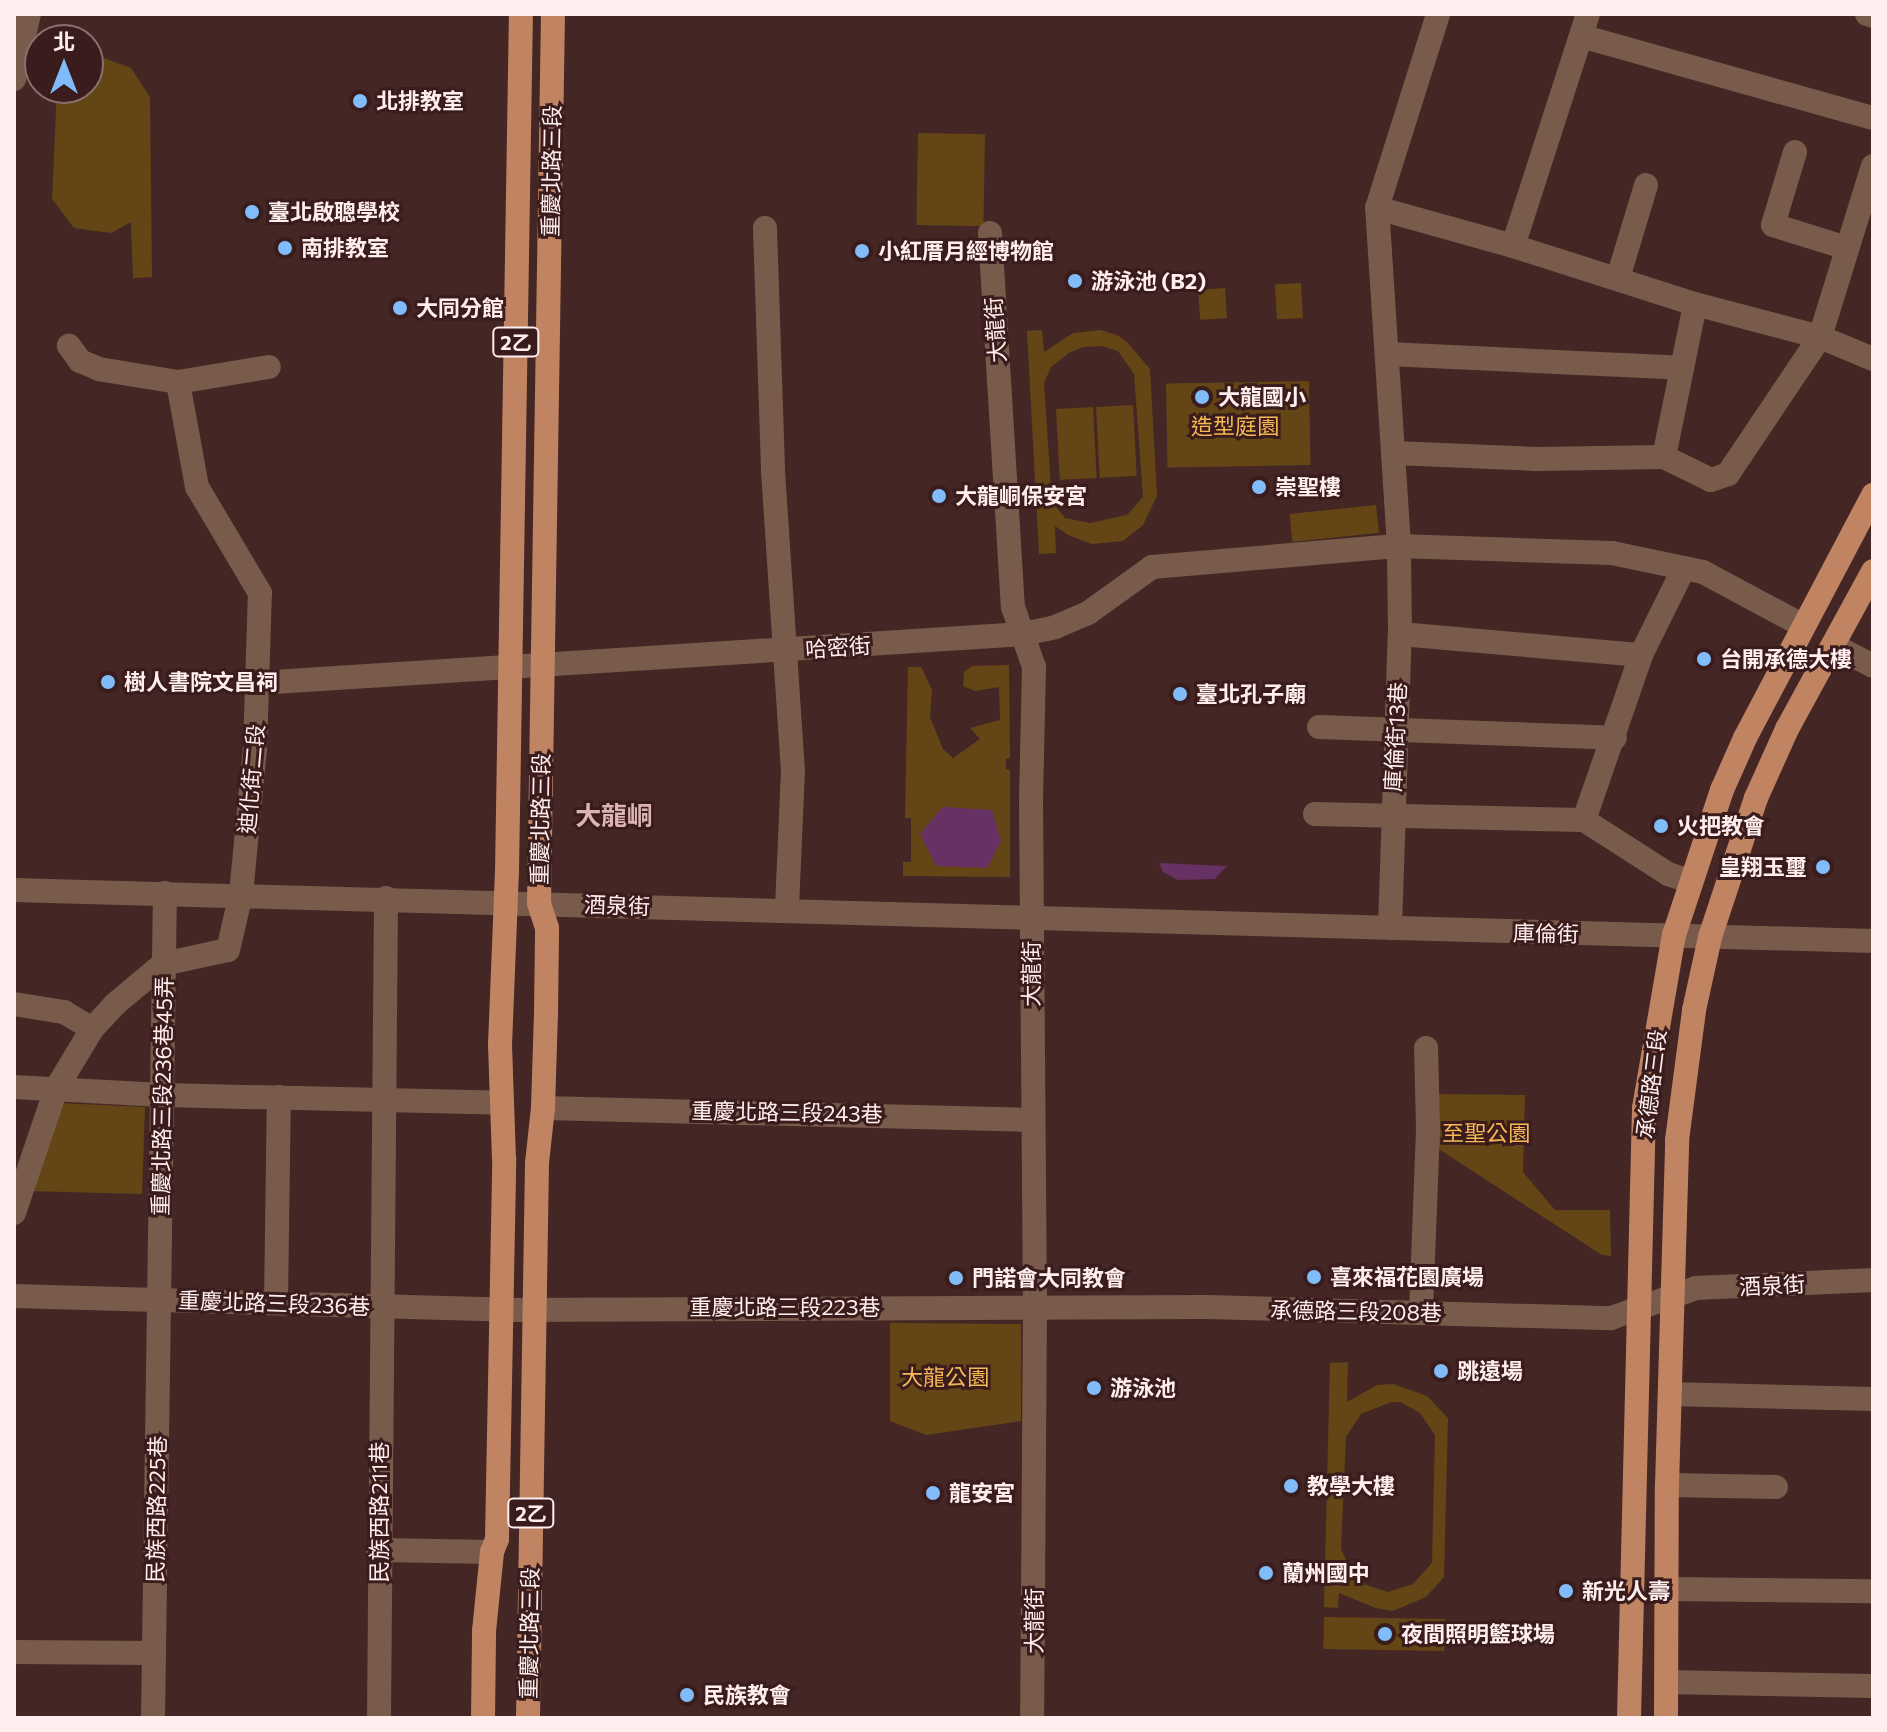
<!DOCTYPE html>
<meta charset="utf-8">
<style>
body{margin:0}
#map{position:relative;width:1887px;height:1732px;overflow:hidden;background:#442625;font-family:Commissioner,"Noto Sans TC",sans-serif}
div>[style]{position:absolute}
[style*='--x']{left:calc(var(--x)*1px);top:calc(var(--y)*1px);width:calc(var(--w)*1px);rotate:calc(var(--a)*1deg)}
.green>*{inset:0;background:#644616;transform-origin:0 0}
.water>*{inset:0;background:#673164}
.minor>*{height:24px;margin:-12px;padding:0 12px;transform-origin:12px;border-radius:12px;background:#795b4b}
.major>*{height:24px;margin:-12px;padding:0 12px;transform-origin:12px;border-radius:12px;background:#c18463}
.dots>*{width:22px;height:22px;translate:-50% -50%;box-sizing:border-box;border:4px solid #391c1b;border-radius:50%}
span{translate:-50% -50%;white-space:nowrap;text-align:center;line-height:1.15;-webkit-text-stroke:6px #391c1b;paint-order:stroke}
.shield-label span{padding:2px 6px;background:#391c1b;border:2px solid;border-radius:6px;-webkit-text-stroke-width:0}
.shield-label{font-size:20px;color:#ffeeed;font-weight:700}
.poi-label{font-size:22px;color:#ffeeed;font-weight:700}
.left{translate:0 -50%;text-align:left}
.right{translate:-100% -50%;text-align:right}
.street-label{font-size:22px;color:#ffeeed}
.park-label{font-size:22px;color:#f6b856}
.quarter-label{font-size:26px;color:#dcb5b2;font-weight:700}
.frame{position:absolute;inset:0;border:16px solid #ffeeed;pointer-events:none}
.north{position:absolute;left:24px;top:24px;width:80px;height:80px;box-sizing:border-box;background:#391c1b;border:2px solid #88706f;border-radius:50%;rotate:0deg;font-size:22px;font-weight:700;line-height:32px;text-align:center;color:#ffeeed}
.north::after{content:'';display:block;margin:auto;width:28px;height:36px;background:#81bcfa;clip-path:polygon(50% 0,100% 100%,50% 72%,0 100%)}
</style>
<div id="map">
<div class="green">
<i style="clip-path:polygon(101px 57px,131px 68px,150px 97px,152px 277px,133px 278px,131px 222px,111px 233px,74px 228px,52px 199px,57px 88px,88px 88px,88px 61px)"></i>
<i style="left:918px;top:133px;width:67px;height:92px;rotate:1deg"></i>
<i style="left:1301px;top:283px;width:35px;height:26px;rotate:87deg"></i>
<i style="left:1225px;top:288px;width:30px;height:27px;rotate:86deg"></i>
<i style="clip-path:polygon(evenodd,1042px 330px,1044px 352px,1073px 333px,1100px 330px,1117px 335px,1126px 341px,1150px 369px,1157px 496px,1143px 525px,1123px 541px,1092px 544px,1068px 535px,1055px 526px,1056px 553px,1039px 554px,1027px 331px,1042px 330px,1102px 346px,1118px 351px,1134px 374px,1143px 497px,1127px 515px,1090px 523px,1065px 518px,1052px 502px,1044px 383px,1051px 367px,1069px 353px,1083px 347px,1102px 346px)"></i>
<i style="left:1309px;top:381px;width:84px;height:143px;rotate:89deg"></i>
<i style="left:1133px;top:405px;width:71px;height:37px;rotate:87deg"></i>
<i style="left:1093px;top:407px;width:71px;height:37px;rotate:87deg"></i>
<i style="left:1376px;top:505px;width:28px;height:87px;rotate:84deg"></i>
<i style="clip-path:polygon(1009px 665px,1010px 758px,1006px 759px,1006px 769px,1010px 770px,1010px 877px,903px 876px,903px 862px,911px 862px,911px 818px,905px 818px,908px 667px,921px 667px,932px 690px,930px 717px,943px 749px,953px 758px,980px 739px,970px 728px,1000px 720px,999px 687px,975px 691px,963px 686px,964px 672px,972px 666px)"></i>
<i style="clip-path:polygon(1433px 1094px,1525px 1095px,1523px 1172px,1555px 1210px,1610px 1210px,1611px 1256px,1602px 1255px,1434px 1146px)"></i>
<i style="clip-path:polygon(58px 1103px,145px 1107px,142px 1194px,28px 1191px)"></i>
<i style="clip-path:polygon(890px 1323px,1021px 1324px,1021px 1421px,926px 1435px,890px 1421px)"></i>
<i style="clip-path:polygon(evenodd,1348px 1362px,1347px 1402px,1377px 1385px,1393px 1384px,1427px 1396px,1448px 1418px,1444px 1577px,1426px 1597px,1393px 1611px,1376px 1608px,1339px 1593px,1338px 1608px,1324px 1607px,1330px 1363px,1348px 1362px,1391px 1402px,1400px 1402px,1420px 1413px,1435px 1435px,1432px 1563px,1413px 1584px,1388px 1592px,1363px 1584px,1353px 1575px,1341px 1549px,1346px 1437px,1361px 1414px,1391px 1402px)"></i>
<i style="left:1324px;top:1617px;width:121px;height:32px;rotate:1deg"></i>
</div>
<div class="water">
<i style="clip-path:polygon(943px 807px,992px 810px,1001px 841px,987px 868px,936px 866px,920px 834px)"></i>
<i style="clip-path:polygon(1159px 863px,1227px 866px,1215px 879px,1178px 880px,1163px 872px)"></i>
</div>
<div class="minor">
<i style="--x:1867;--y:14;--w:6;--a:18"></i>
<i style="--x:1581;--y:36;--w:303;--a:15.7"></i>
<i style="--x:14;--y:79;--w:67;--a:-77"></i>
<i style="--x:1795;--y:152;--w:76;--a:106.8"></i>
<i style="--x:1773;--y:225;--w:77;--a:17.3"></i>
<i style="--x:1377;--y:208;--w:141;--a:15.6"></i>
<i style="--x:1513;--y:246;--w:191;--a:17.7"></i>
<i style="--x:1695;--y:304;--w:129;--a:14.8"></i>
<i style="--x:1820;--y:337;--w:57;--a:22.5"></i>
<i style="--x:765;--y:228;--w:243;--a:88.1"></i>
<i style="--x:773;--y:471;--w:300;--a:86.2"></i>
<i style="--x:793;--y:770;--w:140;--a:92.5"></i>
<i style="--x:990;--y:233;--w:375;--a:86.5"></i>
<i style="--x:1013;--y:607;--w:64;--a:70.7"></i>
<i style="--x:1034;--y:667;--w:133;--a:91.3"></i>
<i style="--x:1031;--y:800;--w:506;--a:89.55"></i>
<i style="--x:1035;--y:1306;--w:412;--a:90.4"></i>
<i style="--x:1513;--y:246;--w:244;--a:-72.1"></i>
<i style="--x:1618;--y:278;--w:97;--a:-73.2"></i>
<i style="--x:1388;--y:354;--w:294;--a:2.7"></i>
<i style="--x:178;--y:382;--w:92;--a:-9.4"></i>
<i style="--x:1394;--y:453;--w:141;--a:2.4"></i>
<i style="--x:1535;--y:459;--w:129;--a:-0.9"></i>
<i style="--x:1664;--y:457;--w:52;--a:26.1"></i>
<i style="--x:1711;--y:480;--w:18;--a:-19"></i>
<i style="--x:1728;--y:474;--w:165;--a:-56.1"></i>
<i style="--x:1820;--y:337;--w:179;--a:-72.8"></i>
<i style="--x:1664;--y:457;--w:156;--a:-78.5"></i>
<i style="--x:1400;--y:634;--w:242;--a:5"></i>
<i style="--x:1833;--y:645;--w:45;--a:27.7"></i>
<i style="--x:258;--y:683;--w:767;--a:-3.66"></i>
<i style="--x:1023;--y:634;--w:33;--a:-12"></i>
<i style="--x:1055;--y:627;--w:36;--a:-23"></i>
<i style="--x:1088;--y:613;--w:79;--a:-35.7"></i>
<i style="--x:1152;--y:567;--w:248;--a:-4.9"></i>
<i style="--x:1399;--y:546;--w:213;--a:1.9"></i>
<i style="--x:1612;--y:553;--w:93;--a:11.8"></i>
<i style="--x:1703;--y:572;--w:112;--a:28.2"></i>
<i style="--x:1319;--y:727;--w:296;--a:2.1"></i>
<i style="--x:1315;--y:814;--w:269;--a:1.3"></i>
<i style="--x:1584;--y:820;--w:100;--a:32.7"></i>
<i style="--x:1668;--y:874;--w:23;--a:18"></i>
<i style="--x:1584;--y:820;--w:175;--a:-70.9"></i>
<i style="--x:1641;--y:655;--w:97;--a:-63.7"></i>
<i style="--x:14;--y:890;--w:1860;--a:1.57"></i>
<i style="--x:1390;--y:928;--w:294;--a:-88.1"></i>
<i style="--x:1400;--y:634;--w:88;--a:-90.7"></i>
<i style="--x:1399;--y:546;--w:339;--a:-93.7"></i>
<i style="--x:1377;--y:208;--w:203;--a:-72.5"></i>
<i style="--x:14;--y:1004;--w:51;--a:9.1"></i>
<i style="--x:64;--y:1012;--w:33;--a:31"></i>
<i style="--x:14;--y:1087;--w:148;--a:3.1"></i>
<i style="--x:162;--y:1095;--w:340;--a:1.3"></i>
<i style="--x:543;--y:1108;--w:488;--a:1.4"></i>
<i style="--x:14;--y:1213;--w:131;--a:-71.3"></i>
<i style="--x:56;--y:1089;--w:70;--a:-59"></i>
<i style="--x:92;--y:1029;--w:33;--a:-47"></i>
<i style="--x:114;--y:1005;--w:64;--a:-39.9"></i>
<i style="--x:163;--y:964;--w:66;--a:-12.2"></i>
<i style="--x:228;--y:950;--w:57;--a:-76.9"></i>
<i style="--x:241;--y:894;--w:146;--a:-84.5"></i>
<i style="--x:255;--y:749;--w:156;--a:-88.2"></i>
<i style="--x:260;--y:593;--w:123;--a:-120.7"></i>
<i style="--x:197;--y:487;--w:107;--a:-100.3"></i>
<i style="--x:178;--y:382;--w:80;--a:-170.7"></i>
<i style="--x:99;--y:369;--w:21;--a:-157"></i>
<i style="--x:80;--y:361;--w:19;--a:-126"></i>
<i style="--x:14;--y:1296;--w:487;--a:1.6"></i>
<i style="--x:501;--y:1310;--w:706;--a:-0.24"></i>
<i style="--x:1207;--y:1307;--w:404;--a:1.6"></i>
<i style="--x:1611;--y:1318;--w:90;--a:-19.4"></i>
<i style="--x:1696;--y:1288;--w:177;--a:-2.6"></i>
<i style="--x:276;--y:1303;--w:206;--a:-89.2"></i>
<i style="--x:1421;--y:1312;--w:184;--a:-87.8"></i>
<i style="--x:1428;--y:1128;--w:80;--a:-91.4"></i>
<i style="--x:1670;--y:1394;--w:203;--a:1.4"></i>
<i style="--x:1667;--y:1485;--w:109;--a:1.1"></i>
<i style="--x:378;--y:1550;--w:114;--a:1"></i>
<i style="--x:1667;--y:1589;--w:206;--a:0.6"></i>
<i style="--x:14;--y:1652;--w:140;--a:0.4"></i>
<i style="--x:1667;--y:1682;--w:206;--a:1.1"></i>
<i style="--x:153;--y:1718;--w:825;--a:-89.17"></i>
<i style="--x:379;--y:1718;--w:820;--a:-89.51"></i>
</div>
<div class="major">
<i style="--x:483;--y:1718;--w:87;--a:-89.3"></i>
<i style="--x:484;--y:1631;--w:79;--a:-84.2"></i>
<i style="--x:492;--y:1552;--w:14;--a:-69"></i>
<i style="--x:497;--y:1539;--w:380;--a:-88.9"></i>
<i style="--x:504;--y:1159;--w:114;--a:-92"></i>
<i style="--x:500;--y:1045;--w:173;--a:-87.7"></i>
<i style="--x:507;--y:872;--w:858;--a:-89.07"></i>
<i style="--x:528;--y:1718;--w:555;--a:-89.07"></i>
<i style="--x:537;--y:1163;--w:55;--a:-83.8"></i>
<i style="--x:543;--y:1108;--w:93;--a:-88.2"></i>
<i style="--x:546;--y:1015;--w:87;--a:-89.3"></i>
<i style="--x:547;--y:928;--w:26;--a:-108"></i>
<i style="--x:539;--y:903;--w:889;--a:-89.1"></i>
<i style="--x:1629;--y:1718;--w:610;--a:-88.59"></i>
<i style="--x:1644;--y:1108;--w:176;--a:-80.2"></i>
<i style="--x:1674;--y:935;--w:153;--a:-71.7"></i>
<i style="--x:1722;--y:790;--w:57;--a:-66.1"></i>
<i style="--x:1745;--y:738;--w:275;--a:-62.2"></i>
<i style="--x:1666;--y:1718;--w:233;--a:-89.8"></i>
<i style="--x:1667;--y:1485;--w:345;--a:-88.3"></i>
<i style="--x:1677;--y:1140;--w:131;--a:-82.5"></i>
<i style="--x:1694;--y:1010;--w:75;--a:-77.6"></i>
<i style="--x:1710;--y:937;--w:146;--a:-71.7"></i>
<i style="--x:1756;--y:798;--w:76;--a:-65.8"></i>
<i style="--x:1787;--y:729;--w:180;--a:-61.4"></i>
</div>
<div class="dots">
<i style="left:360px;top:101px;background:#81bcfa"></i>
<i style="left:252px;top:212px;background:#81bcfa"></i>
<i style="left:285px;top:248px;background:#81bcfa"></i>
<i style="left:862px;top:251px;background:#81bcfa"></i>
<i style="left:1075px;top:281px;background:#81bcfa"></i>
<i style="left:400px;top:308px;background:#81bcfa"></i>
<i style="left:1202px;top:397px;background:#81bcfa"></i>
<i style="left:1259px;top:487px;background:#81bcfa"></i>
<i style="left:939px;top:496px;background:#81bcfa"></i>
<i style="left:1704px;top:659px;background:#81bcfa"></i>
<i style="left:108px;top:682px;background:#81bcfa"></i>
<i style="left:1180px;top:694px;background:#81bcfa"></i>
<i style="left:1661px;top:826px;background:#81bcfa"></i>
<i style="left:1823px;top:867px;background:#81bcfa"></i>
<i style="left:1314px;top:1277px;background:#81bcfa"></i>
<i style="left:956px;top:1278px;background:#81bcfa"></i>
<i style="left:1441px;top:1371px;background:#81bcfa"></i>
<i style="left:1094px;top:1388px;background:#81bcfa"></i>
<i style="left:1291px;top:1486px;background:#81bcfa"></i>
<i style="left:933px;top:1493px;background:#81bcfa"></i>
<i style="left:1266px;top:1573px;background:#81bcfa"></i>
<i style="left:1566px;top:1591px;background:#81bcfa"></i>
<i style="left:1385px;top:1634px;background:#81bcfa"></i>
<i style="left:687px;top:1695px;background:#81bcfa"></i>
</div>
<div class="shield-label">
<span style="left:516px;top:342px">2乙</span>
<span style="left:531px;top:1513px">2乙</span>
</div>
<div class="poi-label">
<span class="left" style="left:376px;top:101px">北排教室</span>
<span class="left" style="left:268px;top:212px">臺北啟聰學校</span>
<span class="left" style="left:301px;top:248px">南排教室</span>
<span class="left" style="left:878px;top:251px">小紅厝月經博物館</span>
<span class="left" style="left:1091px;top:281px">游泳池 (B2)</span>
<span class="left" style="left:416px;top:308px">大同分館</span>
<span class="left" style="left:1218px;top:397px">大龍國小</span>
<span class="left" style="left:1275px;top:487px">崇聖樓</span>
<span class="left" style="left:955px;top:496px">大龍峒保安宮</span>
<span class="left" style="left:1720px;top:659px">台開承德大樓</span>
<span class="left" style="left:124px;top:682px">樹人書院文昌祠</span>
<span class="left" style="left:1196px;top:694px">臺北孔子廟</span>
<span class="left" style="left:1677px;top:826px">火把教會</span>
<span class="right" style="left:1807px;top:867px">皇翔玉璽</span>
<span class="left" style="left:1330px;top:1277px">喜來福花園廣場</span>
<span class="left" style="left:972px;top:1278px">門諾會大同教會</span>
<span class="left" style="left:1457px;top:1371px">跳遠場</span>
<span class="left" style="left:1110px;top:1388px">游泳池</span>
<span class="left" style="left:1307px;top:1486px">教學大樓</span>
<span class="left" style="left:949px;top:1493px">龍安宮</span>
<span class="left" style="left:1282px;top:1573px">蘭州國中</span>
<span class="left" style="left:1582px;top:1591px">新光人壽</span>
<span class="left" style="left:1401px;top:1634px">夜間照明籃球場</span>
<span class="left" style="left:703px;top:1695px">民族教會</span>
</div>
<div class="street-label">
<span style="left:551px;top:171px;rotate:-89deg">重慶北路三段</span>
<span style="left:995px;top:330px;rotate:-94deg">大龍街</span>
<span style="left:838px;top:647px;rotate:-4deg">哈密街</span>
<span style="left:1395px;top:737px;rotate:-87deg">庫倫街13巷</span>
<span style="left:251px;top:779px;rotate:-85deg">迪化街二段</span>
<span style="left:540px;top:819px;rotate:-89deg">重慶北路三段</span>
<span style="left:617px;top:905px;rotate:2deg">酒泉街</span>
<span style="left:1546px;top:933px;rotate:1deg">庫倫街</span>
<span style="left:1031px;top:974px;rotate:-90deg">大龍街</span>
<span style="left:1651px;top:1084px;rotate:-83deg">承德路三段</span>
<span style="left:162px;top:1096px;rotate:-89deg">重慶北路三段236巷45弄</span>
<span style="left:787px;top:1112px;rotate:1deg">重慶北路三段243巷</span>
<span style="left:1772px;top:1285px;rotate:-3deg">酒泉街</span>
<span style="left:274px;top:1303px;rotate:2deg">重慶北路三段236巷</span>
<span style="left:785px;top:1307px">重慶北路三段223巷</span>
<span style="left:1356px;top:1311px;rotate:1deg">承德路三段208巷</span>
<span style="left:156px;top:1509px;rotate:-89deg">民族西路225巷</span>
<span style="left:379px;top:1512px;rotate:-90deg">民族西路211巷</span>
<span style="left:1034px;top:1621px;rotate:-90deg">大龍街</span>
<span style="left:529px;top:1633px;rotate:-89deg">重慶北路三段</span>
</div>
<div class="park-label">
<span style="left:1235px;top:426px">造型庭園</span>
<span style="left:1486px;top:1133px">至聖公園</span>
<span style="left:945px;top:1377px">大龍公園</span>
</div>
<div class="quarter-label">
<span style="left:614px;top:815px">大龍峒</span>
</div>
<div class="frame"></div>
<div class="north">北</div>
</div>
